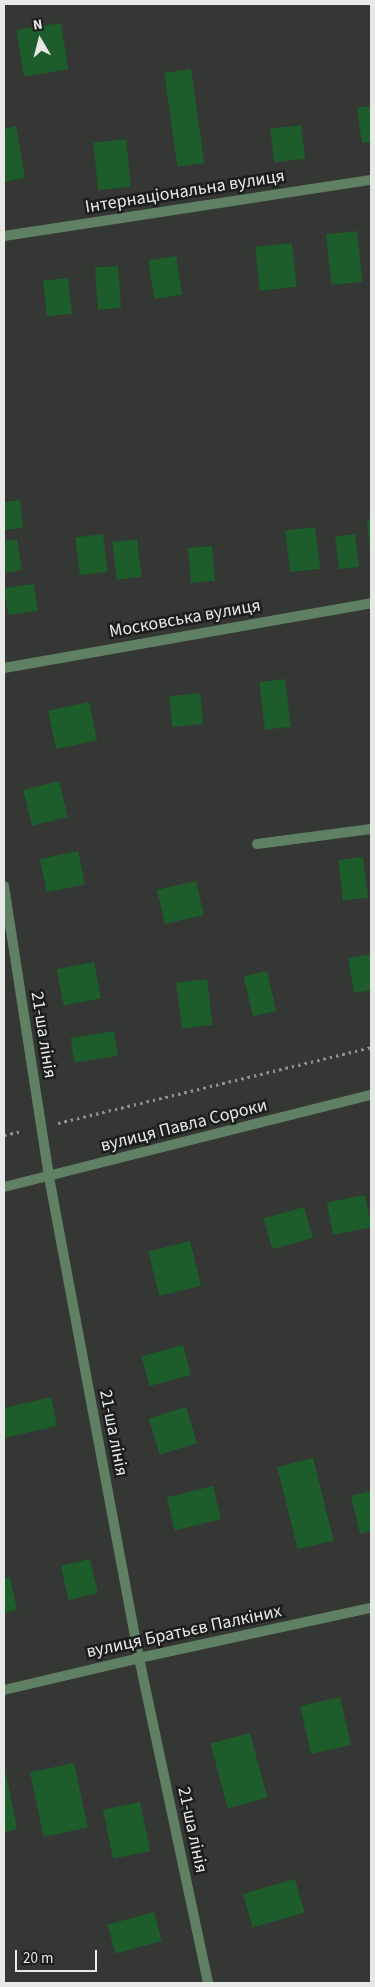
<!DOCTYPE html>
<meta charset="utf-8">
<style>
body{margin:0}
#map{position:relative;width:375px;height:1987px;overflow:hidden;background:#343734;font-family:"Source Sans 3",sans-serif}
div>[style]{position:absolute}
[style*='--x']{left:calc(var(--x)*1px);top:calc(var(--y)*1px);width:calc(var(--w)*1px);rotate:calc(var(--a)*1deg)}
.building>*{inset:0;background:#1d5d2b;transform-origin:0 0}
.path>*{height:3px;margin-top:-1.5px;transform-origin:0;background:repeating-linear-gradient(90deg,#8e918e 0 2.5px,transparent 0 6.5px)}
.service>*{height:10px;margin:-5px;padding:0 5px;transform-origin:5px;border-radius:5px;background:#608063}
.minor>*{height:10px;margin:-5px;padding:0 5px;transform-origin:5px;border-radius:5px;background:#608063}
span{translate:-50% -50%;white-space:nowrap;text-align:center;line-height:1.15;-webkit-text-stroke:5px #1c1e1d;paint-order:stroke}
.street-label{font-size:18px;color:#e7e9e7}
.frame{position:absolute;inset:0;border:5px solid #e7e9e7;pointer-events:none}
.north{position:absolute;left:15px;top:15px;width:50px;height:50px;-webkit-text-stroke:4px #1c1e1d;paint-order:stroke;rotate:352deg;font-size:14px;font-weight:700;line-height:20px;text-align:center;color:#e7e9e7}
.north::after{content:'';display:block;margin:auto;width:18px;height:22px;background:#e7e9e7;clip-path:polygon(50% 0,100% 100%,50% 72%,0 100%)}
.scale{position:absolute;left:15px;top:1950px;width:82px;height:22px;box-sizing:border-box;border:2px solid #e7e9e7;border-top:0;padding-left:6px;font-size:15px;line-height:18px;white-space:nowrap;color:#e7e9e7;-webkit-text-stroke:4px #1c1e1d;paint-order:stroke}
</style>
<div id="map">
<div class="building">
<i style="left:61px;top:23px;width:47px;height:45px;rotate:81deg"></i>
<i style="left:191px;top:69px;width:95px;height:27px;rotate:82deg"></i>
<i style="clip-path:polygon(371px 106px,371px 142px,362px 143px,357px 108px)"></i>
<i style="left:301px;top:125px;width:34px;height:31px;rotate:83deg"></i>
<i style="clip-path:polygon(16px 126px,25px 178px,4px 182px,4px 129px)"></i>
<i style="left:126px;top:139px;width:48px;height:33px;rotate:84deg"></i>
<i style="left:357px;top:231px;width:51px;height:31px;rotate:84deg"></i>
<i style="left:292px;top:243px;width:44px;height:37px;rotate:84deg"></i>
<i style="left:176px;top:256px;width:39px;height:28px;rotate:81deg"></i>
<i style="left:118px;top:266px;width:42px;height:23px;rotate:86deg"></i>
<i style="left:68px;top:278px;width:36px;height:25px;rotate:84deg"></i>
<i style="clip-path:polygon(20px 500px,23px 528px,4px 530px,4px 502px)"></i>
<i style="clip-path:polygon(371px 519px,371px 551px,370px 551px,367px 520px)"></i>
<i style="left:315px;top:527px;width:42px;height:30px;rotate:83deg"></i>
<i style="left:103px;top:534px;width:38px;height:28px;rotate:83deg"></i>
<i style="left:355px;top:534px;width:33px;height:20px;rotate:83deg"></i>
<i style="clip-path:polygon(17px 539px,22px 570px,4px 573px,4px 541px)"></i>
<i style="left:137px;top:539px;width:38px;height:25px;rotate:83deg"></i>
<i style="left:212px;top:546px;width:35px;height:24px;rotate:85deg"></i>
<i style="left:34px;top:584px;width:27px;height:30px;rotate:82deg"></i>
<i style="left:285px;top:679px;width:48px;height:26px;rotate:83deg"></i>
<i style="left:200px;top:693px;width:31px;height:31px;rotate:84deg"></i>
<i style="left:89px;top:702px;width:39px;height:42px;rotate:78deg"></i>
<i style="left:59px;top:781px;width:37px;height:37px;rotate:76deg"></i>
<i style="left:78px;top:851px;width:34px;height:39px;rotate:78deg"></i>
<i style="left:363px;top:857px;width:41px;height:25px;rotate:83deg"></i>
<i style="left:196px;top:881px;width:35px;height:40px;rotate:77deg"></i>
<i style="clip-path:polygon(371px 954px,371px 990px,354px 993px,348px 958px)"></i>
<i style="left:94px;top:962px;width:37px;height:38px;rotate:79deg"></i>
<i style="left:267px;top:971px;width:41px;height:24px;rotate:77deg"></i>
<i style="left:207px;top:979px;width:46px;height:31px;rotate:83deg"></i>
<i style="left:114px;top:1031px;width:25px;height:44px;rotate:81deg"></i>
<i style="left:365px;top:1195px;width:33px;height:39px;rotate:79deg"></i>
<i style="left:304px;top:1207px;width:32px;height:42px;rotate:74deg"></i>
<i style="left:190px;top:1241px;width:46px;height:43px;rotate:76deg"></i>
<i style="left:183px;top:1345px;width:31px;height:43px;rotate:75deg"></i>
<i style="clip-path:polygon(51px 1397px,57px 1426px,4px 1438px,4px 1408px)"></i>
<i style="left:186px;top:1407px;width:38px;height:39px;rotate:73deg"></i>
<i style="left:313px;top:1458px;width:85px;height:37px;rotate:76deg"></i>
<i style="left:213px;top:1486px;width:34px;height:48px;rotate:76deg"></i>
<i style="clip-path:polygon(371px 1491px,371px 1531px,360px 1534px,351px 1496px)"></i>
<i style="left:90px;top:1559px;width:35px;height:30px;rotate:77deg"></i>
<i style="clip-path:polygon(10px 1577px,17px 1610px,4px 1613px,4px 1578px)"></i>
<i style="left:340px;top:1697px;width:49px;height:41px;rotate:77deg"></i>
<i style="left:250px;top:1733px;width:67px;height:41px;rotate:75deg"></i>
<i style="left:74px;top:1763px;width:66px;height:45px;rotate:78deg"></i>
<i style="clip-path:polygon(6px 1774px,17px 1829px,4px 1832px,4px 1775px)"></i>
<i style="left:140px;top:1802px;width:50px;height:38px;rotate:78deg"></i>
<i style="left:295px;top:1879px;width:35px;height:54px;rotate:74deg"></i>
<i style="left:154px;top:1912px;width:30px;height:48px;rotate:75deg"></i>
</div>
<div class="path">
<i style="--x:58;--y:1123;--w:322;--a:-13.6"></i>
<i style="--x:4;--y:1135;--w:19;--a:-12"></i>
</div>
<div class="service">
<i style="--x:257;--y:844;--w:115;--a:-7.5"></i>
</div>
<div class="minor">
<i style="--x:4;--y:236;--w:371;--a:-8.7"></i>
<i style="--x:4;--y:668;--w:373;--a:-10"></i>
<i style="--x:4;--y:886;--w:294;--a:81.2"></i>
<i style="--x:49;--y:1177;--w:489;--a:79.4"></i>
<i style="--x:139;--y:1658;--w:332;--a:78"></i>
<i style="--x:4;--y:1187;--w:378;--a:-14.1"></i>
<i style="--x:4;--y:1690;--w:139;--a:-13.3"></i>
<i style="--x:139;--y:1658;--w:237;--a:-12.2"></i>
</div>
<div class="street-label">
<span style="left:185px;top:192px;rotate:-9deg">Інтернаціональна вулиця</span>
<span style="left:185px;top:619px;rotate:-10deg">Московська вулиця</span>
<span style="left:43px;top:1035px;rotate:81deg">21-ша лінія</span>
<span style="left:184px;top:1126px;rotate:-14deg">вулиця Павла Сороки</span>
<span style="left:113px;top:1433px;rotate:79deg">21-ша лінія</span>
<span style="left:184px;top:1632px;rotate:-12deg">вулиця Братьєв Палкіних</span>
<span style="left:192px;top:1830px;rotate:78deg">21-ша лінія</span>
</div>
<div class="frame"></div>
<div class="north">N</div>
<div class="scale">20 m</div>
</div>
